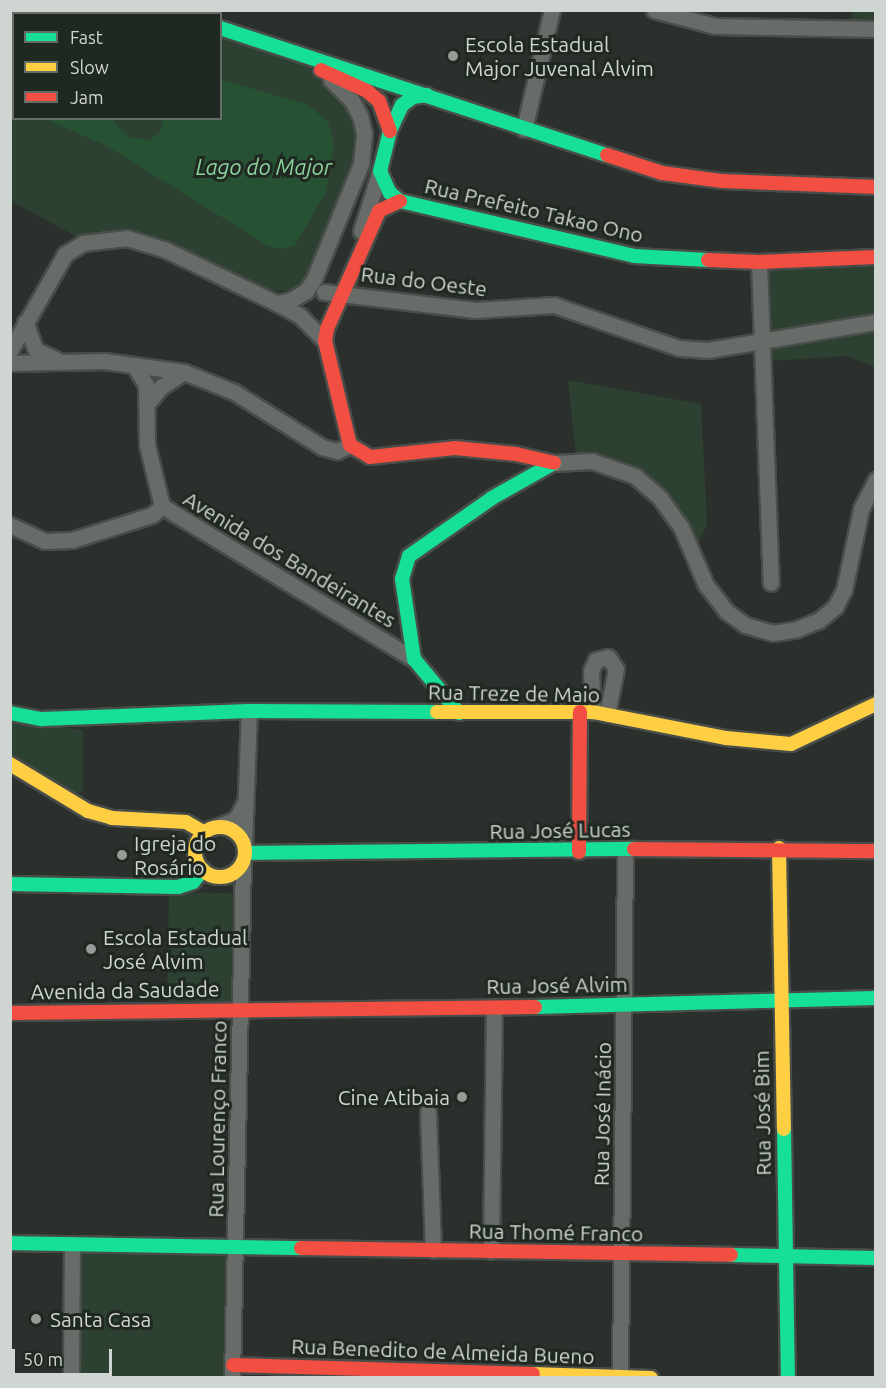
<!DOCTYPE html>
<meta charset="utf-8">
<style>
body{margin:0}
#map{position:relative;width:886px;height:1388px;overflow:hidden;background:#2c302d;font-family:Ubuntu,sans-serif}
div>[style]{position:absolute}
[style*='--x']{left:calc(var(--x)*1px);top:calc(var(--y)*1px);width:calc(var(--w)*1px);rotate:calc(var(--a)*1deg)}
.green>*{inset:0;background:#2c4131;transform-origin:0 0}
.water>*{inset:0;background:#275133}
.roads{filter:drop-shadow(2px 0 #494d4a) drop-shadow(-2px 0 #494d4a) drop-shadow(0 2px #494d4a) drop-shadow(0 -2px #494d4a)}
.street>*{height:15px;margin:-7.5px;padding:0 7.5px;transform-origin:7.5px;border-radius:7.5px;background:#686c69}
.fast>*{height:14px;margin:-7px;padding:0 7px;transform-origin:7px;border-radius:7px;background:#16e098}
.slow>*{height:14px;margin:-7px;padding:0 7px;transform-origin:7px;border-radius:7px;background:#ffcf43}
.slow>.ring{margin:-7px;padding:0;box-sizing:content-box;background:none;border:14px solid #ffcf43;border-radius:50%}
.jam>*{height:14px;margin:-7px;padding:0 7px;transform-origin:7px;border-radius:7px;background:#f24e42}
.dots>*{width:16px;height:16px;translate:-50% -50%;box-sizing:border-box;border:3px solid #202822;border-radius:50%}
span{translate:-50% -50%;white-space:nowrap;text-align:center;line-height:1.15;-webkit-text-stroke:6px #202822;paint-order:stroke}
.poi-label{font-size:21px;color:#cfd5d0}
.left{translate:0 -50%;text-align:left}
.right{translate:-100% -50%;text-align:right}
.street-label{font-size:21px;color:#cfd5d0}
.water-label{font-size:22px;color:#8bd29c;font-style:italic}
.frame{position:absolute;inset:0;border:12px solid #cfd5d0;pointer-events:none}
.legend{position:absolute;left:12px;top:12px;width:210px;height:108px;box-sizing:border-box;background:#202822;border:2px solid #666d68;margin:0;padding:8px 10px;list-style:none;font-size:18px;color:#cfd5d0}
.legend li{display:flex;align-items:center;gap:12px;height:30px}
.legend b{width:30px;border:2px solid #666d68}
.scale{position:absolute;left:12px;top:1349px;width:100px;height:27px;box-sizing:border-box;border:3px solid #cfd5d0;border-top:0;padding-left:8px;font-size:18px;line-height:21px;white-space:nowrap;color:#cfd5d0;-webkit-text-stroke:4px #202822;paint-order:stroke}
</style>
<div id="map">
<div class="green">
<i style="clip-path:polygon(163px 10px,173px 13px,14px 14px,14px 118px,220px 118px,221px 28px,315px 70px,356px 117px,360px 159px,332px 228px,298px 288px,304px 292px,250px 289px,165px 247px,83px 240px,11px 201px,10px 11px)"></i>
<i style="left:852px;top:11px;width:23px;height:17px"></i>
<i style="clip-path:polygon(875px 261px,875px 367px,847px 356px,771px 361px,762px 264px)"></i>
<i style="clip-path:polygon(568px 380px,701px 404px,707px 524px,694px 551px,665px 493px,576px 455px)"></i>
<i style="clip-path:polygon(10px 722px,83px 730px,83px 791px,76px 794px,11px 754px)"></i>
<i style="left:169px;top:892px;width:69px;height:114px;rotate:1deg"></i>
<i style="left:75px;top:1252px;width:153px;height:126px"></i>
</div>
<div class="water">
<i style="clip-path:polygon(10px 11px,60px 13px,14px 14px,13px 105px)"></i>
<i style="clip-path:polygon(221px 80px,307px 104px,328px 122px,334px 143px,326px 192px,295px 245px,282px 249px,268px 246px,107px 146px,46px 119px,111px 119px,128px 137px,148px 140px,160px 133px,164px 119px,220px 118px)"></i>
</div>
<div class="roads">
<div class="street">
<i style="--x:654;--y:10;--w:63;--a:14.7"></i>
<i style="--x:715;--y:26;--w:161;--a:1.1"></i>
<i style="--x:524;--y:129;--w:122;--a:-76.8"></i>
<i style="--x:361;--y:231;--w:63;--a:-72.4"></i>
<i style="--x:759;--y:262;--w:321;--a:87.9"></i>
<i style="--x:324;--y:292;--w:152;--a:6.8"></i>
<i style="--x:475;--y:310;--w:79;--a:-3.6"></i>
<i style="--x:554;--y:305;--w:132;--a:19"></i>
<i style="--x:679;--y:348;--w:29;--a:4"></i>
<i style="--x:708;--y:350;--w:170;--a:-9.5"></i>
<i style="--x:276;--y:303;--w:15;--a:-11"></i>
<i style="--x:291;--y:300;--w:17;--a:-31"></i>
<i style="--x:306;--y:291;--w:14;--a:-56"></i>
<i style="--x:314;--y:279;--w:124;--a:-67.8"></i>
<i style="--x:361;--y:164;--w:31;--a:-84"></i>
<i style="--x:364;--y:133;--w:17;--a:-103"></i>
<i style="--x:360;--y:116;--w:17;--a:-118"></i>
<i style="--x:352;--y:101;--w:30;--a:-135"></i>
<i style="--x:25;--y:322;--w:30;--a:69"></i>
<i style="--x:36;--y:350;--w:23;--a:25"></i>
<i style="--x:10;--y:351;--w:112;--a:-60.4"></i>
<i style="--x:65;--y:254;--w:21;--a:-31"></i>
<i style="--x:83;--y:243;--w:44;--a:-6.5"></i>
<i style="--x:127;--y:238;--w:39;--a:17"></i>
<i style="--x:164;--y:249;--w:124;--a:25.7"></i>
<i style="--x:276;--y:303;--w:27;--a:28"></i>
<i style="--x:300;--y:316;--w:35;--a:45"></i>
<i style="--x:10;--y:363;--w:94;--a:-1.2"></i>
<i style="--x:104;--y:361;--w:81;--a:7.8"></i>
<i style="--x:184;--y:372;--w:54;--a:21.8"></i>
<i style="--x:234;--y:392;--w:104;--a:32"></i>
<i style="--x:322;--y:447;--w:16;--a:15"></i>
<i style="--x:337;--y:451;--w:14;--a:-25"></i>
<i style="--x:134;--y:365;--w:23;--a:59"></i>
<i style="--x:146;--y:385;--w:60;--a:89"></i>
<i style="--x:147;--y:445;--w:63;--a:76.2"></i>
<i style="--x:147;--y:404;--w:22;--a:-51"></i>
<i style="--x:161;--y:387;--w:27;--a:-33"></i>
<i style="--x:554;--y:463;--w:38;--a:-3"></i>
<i style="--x:592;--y:461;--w:46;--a:19.2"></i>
<i style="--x:635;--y:476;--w:33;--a:41"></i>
<i style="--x:660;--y:498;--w:36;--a:54"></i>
<i style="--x:681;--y:527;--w:63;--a:66.7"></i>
<i style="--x:706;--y:585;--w:33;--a:52"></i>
<i style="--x:726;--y:611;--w:24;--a:36"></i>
<i style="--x:745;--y:625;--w:29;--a:16"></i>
<i style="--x:773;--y:633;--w:24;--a:-9"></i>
<i style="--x:797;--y:629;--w:24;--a:-22"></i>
<i style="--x:819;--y:620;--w:21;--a:-39"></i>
<i style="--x:835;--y:607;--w:19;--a:-62"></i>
<i style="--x:844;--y:590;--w:83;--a:-78.1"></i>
<i style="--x:861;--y:509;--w:33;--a:-63"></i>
<i style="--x:162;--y:506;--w:295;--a:31.3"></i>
<i style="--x:10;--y:525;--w:38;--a:25"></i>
<i style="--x:45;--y:541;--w:27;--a:-2"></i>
<i style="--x:72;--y:540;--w:84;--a:-17.4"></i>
<i style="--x:152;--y:515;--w:13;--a:-42"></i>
<i style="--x:593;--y:712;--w:41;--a:-92.8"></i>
<i style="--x:591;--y:671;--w:12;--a:-66"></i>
<i style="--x:596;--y:660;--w:12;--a:-14"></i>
<i style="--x:608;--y:657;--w:14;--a:56"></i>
<i style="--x:616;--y:669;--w:46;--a:101.3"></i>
<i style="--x:219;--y:826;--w:18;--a:-22"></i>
<i style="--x:236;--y:819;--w:19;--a:-62"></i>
<i style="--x:244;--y:846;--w:135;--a:-87.9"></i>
<i style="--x:428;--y:1112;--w:138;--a:87.9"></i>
<i style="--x:491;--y:1251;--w:243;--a:-89.3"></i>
<i style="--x:71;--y:1378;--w:134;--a:-89.6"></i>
<i style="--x:232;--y:1378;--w:517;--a:-88.78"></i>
<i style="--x:620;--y:1378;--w:528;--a:-89.46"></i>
</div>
<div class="fast">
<i style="--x:220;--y:28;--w:407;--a:18.2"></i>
<i style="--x:427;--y:95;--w:14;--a:172"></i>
<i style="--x:413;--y:97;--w:14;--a:144"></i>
<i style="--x:402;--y:105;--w:29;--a:115"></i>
<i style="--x:390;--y:131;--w:41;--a:104"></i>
<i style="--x:380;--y:171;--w:24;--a:66"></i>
<i style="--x:390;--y:193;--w:13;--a:39"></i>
<i style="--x:400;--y:201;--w:240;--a:13.2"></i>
<i style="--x:634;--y:256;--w:74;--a:3.1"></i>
<i style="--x:10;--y:713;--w:33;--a:11"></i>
<i style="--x:42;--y:719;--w:207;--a:-2.2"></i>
<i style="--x:249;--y:711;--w:188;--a:0.3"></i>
<i style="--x:459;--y:713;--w:70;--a:-129.8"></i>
<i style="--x:414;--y:659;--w:81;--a:-98.5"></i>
<i style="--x:402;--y:579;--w:24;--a:-73"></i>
<i style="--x:409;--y:556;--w:101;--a:-34.9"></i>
<i style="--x:492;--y:498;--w:71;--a:-29.4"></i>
<i style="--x:245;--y:853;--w:389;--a:-0.6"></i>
<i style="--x:10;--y:884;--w:168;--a:1"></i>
<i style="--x:178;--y:887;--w:16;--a:-18"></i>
<i style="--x:193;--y:882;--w:16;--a:-50"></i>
<i style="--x:535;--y:1007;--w:341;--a:-1.5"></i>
<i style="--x:784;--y:1129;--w:249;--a:89.1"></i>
<i style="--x:10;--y:1243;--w:291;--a:1"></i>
<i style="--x:731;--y:1255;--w:145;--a:1.2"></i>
</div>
<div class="slow">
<i style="--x:172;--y:10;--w:9;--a:27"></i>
<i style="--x:437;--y:712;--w:156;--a:0"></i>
<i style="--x:593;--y:712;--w:136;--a:11.1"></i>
<i style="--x:726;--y:738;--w:65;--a:5.3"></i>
<i style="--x:791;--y:744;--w:94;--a:-25.2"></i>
<i style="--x:10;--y:764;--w:91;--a:31.1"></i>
<i style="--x:88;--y:811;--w:25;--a:16"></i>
<i style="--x:112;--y:818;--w:74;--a:3.1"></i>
<i style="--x:186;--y:822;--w:20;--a:30"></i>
<i class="ring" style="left:195px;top:827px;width:36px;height:36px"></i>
<i style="--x:779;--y:848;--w:281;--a:89"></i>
<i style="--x:533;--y:1374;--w:118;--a:1.9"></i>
</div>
<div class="jam">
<i style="--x:321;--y:70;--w:51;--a:24.5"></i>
<i style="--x:367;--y:91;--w:16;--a:40"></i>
<i style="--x:379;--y:101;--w:32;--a:70"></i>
<i style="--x:607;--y:155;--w:58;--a:18.1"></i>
<i style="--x:662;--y:173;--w:61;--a:7.6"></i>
<i style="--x:722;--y:181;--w:154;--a:2.2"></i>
<i style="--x:400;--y:201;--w:23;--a:155"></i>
<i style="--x:379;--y:211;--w:129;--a:113.8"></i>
<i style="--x:327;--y:329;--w:12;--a:99"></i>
<i style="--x:325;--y:341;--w:107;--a:76.5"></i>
<i style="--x:350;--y:445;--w:23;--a:31"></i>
<i style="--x:370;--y:457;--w:85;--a:-6"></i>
<i style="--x:455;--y:448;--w:61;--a:5.6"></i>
<i style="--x:516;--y:454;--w:39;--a:13"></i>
<i style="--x:708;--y:260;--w:51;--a:2.2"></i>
<i style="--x:759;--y:262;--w:117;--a:-2.4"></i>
<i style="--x:634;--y:849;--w:242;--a:0.5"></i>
<i style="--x:579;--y:852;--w:140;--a:-89.6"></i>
<i style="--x:10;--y:1013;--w:525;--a:-0.65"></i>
<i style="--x:301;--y:1248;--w:430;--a:0.9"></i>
<i style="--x:233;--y:1365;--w:300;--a:1.7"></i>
</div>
</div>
<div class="dots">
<i style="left:453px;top:56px;background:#969b97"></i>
<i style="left:122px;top:855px;background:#969b97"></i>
<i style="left:91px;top:949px;background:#969b97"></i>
<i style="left:462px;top:1097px;background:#969b97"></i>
<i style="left:36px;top:1319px;background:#969b97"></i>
</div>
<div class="poi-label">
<span class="left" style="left:465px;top:56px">Escola Estadual<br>Major Juvenal Alvim</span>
<span class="left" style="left:134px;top:855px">Igreja do<br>Rosário</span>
<span class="left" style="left:103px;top:949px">Escola Estadual<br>José Alvim</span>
<span class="right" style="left:450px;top:1097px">Cine Atibaia</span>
<span class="left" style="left:50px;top:1319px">Santa Casa</span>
</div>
<div class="street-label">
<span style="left:534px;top:210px;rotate:13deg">Rua Prefeito Takao Ono</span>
<span style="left:424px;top:281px;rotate:7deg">Rua do Oeste</span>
<span style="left:290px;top:559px;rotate:31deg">Avenida dos Bandeirantes</span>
<span style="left:514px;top:693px;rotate:1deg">Rua Treze de Maio</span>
<span style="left:560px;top:830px;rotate:-1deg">Rua José Lucas</span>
<span style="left:557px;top:985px;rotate:-1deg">Rua José Alvim</span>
<span style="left:125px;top:990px;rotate:-1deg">Avenida da Saudade</span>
<span style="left:762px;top:1113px;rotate:-91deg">Rua José Bim</span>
<span style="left:602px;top:1114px;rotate:-89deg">Rua José Inácio</span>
<span style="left:217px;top:1119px;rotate:-89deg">Rua Lourenço Franco</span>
<span style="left:556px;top:1232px;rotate:1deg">Rua Thomé Franco</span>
<span style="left:443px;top:1351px;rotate:2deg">Rua Benedito de Almeida Bueno</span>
</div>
<div class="water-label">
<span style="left:264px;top:167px">Lago do Major</span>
</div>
<div class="frame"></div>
<ul class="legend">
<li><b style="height:8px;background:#16e098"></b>Fast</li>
<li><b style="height:8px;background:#ffcf43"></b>Slow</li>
<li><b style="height:8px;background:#f24e42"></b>Jam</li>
</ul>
<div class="scale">50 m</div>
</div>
